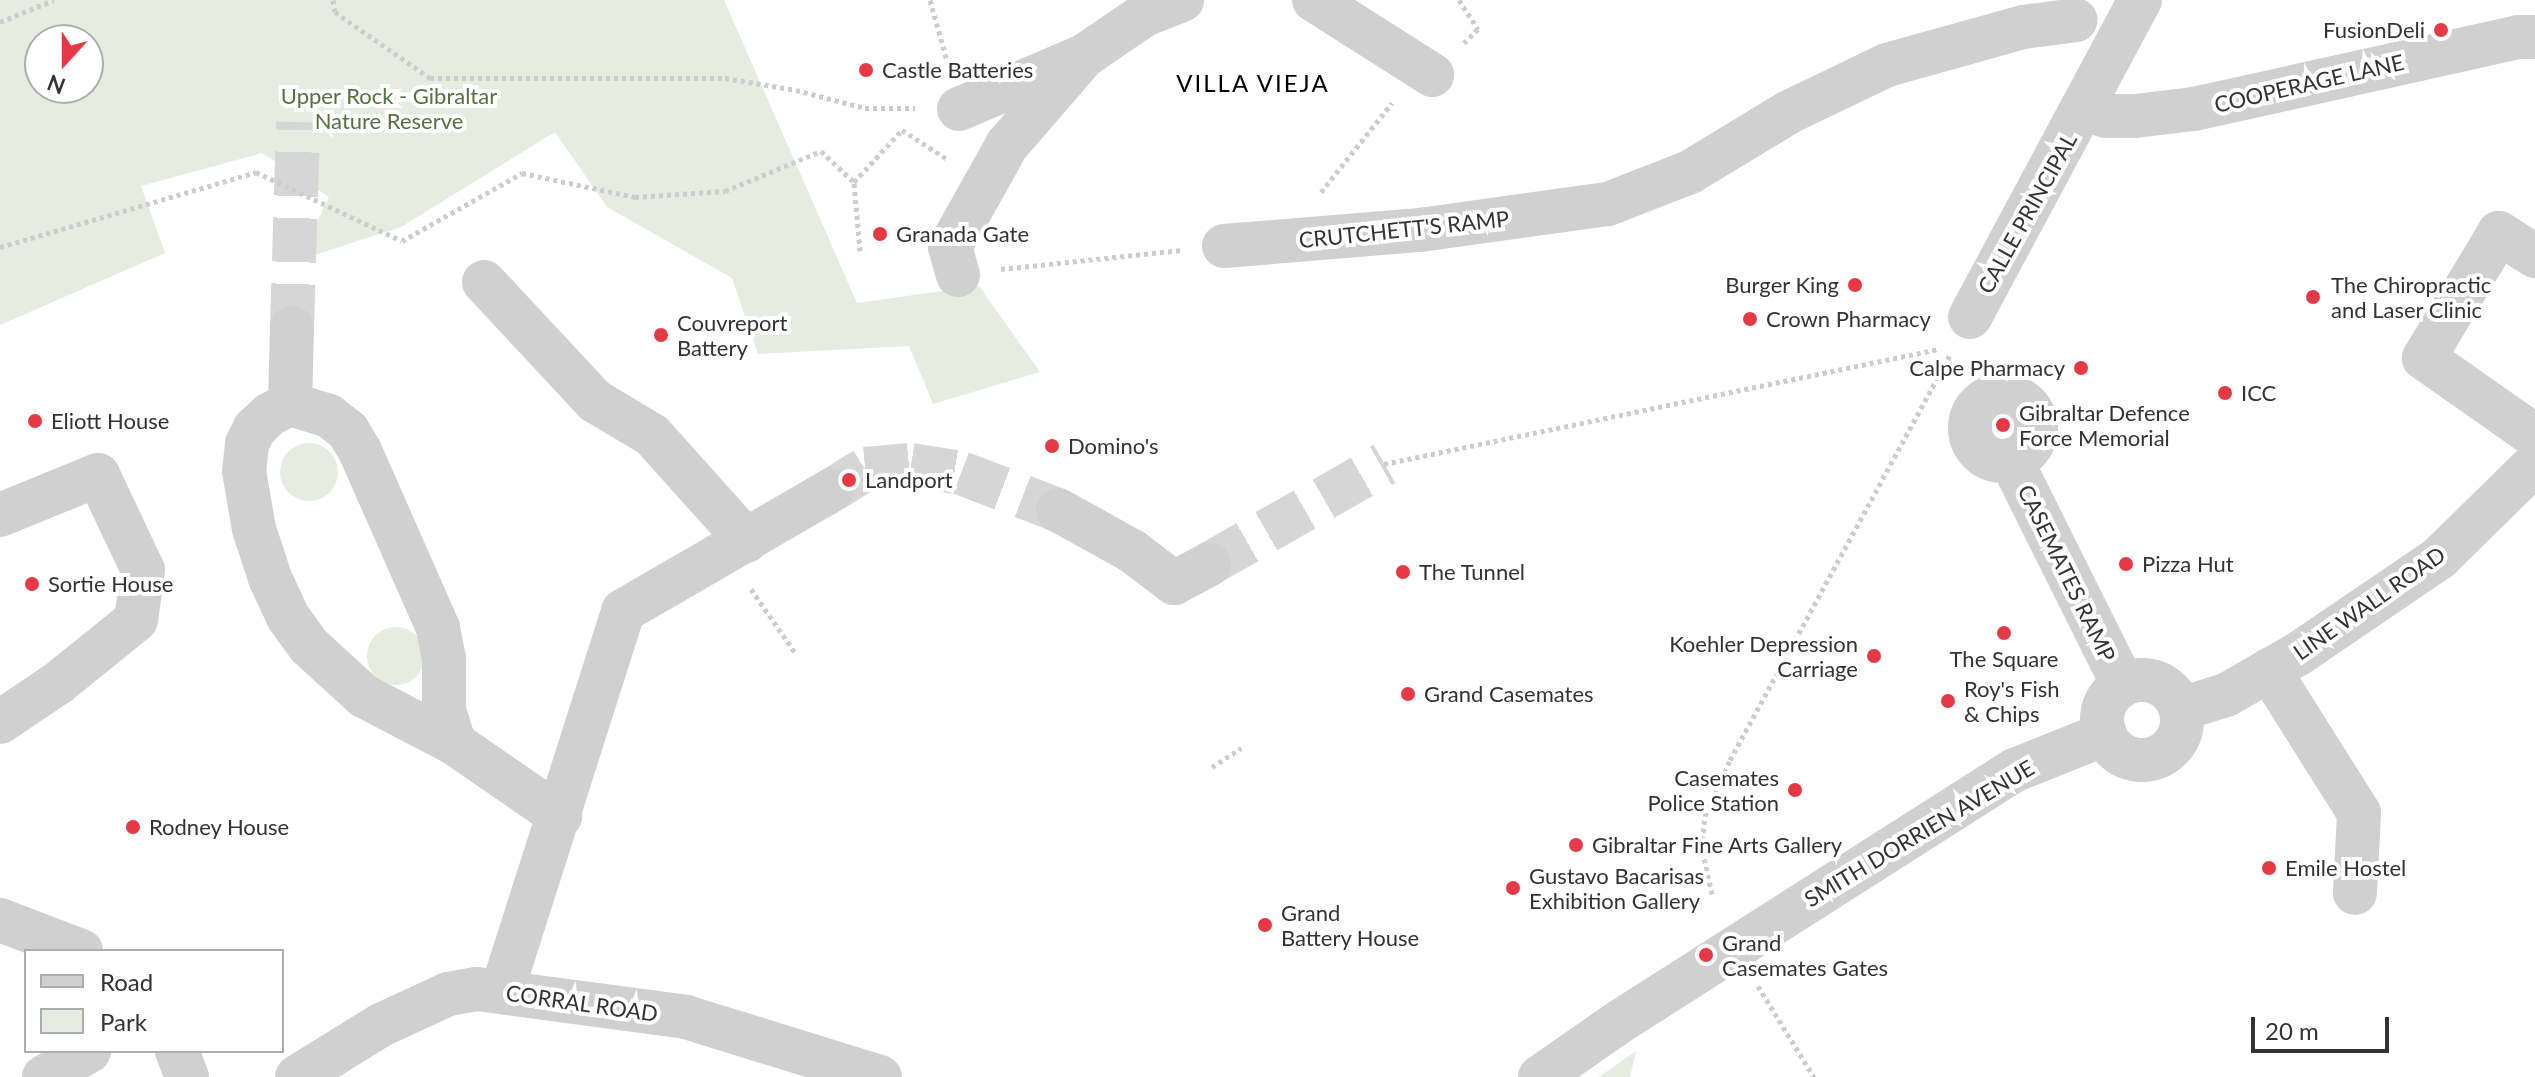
<!DOCTYPE html>
<style>
body{margin:0}
#map{position:relative;width:2535px;height:1077px;overflow:hidden;background:#fff;font-family:Lato,sans-serif}
div>[style]{position:absolute}
[style*='--x']{left:calc(var(--x)*1px);top:calc(var(--y)*1px);width:calc(var(--w)*1px);rotate:calc(var(--a)*1deg)}
.green>*{inset:0;background:#e6ecdf}
.round{border-radius:50%}
.minor-tunnel>*{height:44px;margin-top:-22px;transform-origin:0;background:repeating-linear-gradient(90deg,#d6d6d6 0 44px,transparent 0 66px)}
.path>*{height:5px;margin-top:-2.5px;transform-origin:0;background:repeating-linear-gradient(90deg,#cdcdcd 0 4px,transparent 0 8px)}
.minor>*{height:44px;margin:-22px;padding:0 22px;transform-origin:22px;border-radius:22px;background:#d0d0d0}
.minor>.ring{margin:-22px;padding:0;box-sizing:content-box;background:none;border:44px solid #d0d0d0;border-radius:50%}
.minor-bridge>*{height:44px;margin:-22px;padding:0 22px;transform-origin:22px;border-radius:22px;background:#d0d0d0}
.dots>*{width:22px;height:22px;translate:-50% -50%;box-sizing:border-box;border:4px solid #fff;border-radius:50%}
span{translate:-50% -50%;white-space:nowrap;text-align:center;line-height:1.15;-webkit-text-stroke:8px #fff;paint-order:stroke}
.poi-label{font-size:22px;color:#333}
.right{translate:-100% -50%;text-align:right}
.left{translate:0 -50%;text-align:left}
.street-label{font-size:22px;color:#333}
.park-label{font-size:22px;color:#56703f}
.neighbourhood-label{font-size:24px;color:#000;letter-spacing:2px}
.legend{position:absolute;left:24px;top:949px;width:260px;height:104px;box-sizing:border-box;background:#fff;border:2px solid #adadad;margin:0;padding:10px 14px;list-style:none;font-size:24px;color:#333}
.legend li{display:flex;align-items:center;gap:16px;height:40px}
.legend b{width:40px;border:2px solid #adadad}
.north{position:absolute;left:24px;top:24px;width:80px;height:80px;box-sizing:border-box;background:#fff;border:2px solid #adadad;border-radius:50%;rotate:201deg;font-size:22px;font-weight:700;line-height:32px;text-align:center;color:#333}
.north::after{content:'';display:block;margin:auto;width:28px;height:36px;background:#e63946;clip-path:polygon(50% 0,100% 100%,50% 72%,0 100%)}
.scale{position:absolute;left:2251px;top:1017px;width:138px;height:36px;box-sizing:border-box;border:4px solid #333;border-top:0;padding-left:10px;font-size:24px;line-height:28px;white-space:nowrap;color:#333;-webkit-text-stroke:6px #fff;paint-order:stroke}
</style>
<div id="map">
<div class="green">
<i style="clip-path:polygon(evenodd,0 0,724px 0,857px 303px,979px 286px,1040px 372px,933px 404px,909px 346px,758px 354px,732px 278px,607px 207px,555px 132px,401px 227px,299px 260px,329px 197px,262px 153px,141px 186px,165px 253px,0 325px,0 0,40px 40px,88px 40px,88px 88px,40px 88px,40px 40px)"></i>
<i class="round" style="left:280px;top:443px;width:58px;height:58px"></i>
<i class="round" style="left:367px;top:627px;width:58px;height:58px"></i>
<i style="clip-path:polygon(1636px 1051px,1630px 1077px,1599px 1077px)"></i>
</div>
<div class="minor-tunnel">
<i style="--x:292;--y:328;--w:206;--a:-88.3"></i>
<i style="--x:832;--y:490;--w:39;--a:-32"></i>
<i style="--x:865;--y:469;--w:46;--a:-5"></i>
<i style="--x:911;--y:465;--w:51;--a:9.1"></i>
<i style="--x:961;--y:473;--w:104;--a:20.9"></i>
<i style="--x:1209;--y:564;--w:202;--a:-29.7"></i>
</div>
<div class="path">
<i style="--x:333;--y:0;--w:12;--a:81"></i>
<i style="--x:335;--y:12;--w:116;--a:34.8"></i>
<i style="--x:430;--y:78;--w:295;--a:0"></i>
<i style="--x:725;--y:78;--w:72;--a:9.6"></i>
<i style="--x:796;--y:90;--w:71;--a:14.6"></i>
<i style="--x:865;--y:108;--w:50;--a:0"></i>
<i style="--x:930;--y:0;--w:66;--a:74.3"></i>
<i style="--x:1459;--y:0;--w:35;--a:57"></i>
<i style="--x:1478;--y:29;--w:21;--a:135"></i>
<i style="--x:0;--y:22;--w:58;--a:-22.2"></i>
<i style="--x:1321;--y:192;--w:114;--a:-51.4"></i>
<i style="--x:0;--y:247;--w:267;--a:-16.3"></i>
<i style="--x:256;--y:172;--w:161;--a:25.3"></i>
<i style="--x:402;--y:241;--w:138;--a:-29.5"></i>
<i style="--x:522;--y:173;--w:116;--a:12"></i>
<i style="--x:635;--y:197;--w:90;--a:-3.8"></i>
<i style="--x:725;--y:191;--w:104;--a:-22.6"></i>
<i style="--x:821;--y:151;--w:45;--a:43.2"></i>
<i style="--x:860;--y:251;--w:69;--a:-95"></i>
<i style="--x:854;--y:182;--w:71;--a:-47.3"></i>
<i style="--x:902;--y:130;--w:54;--a:32.8"></i>
<i style="--x:1001;--y:269;--w:182;--a:-6"></i>
<i style="--x:1384;--y:464;--w:567;--a:-11.71"></i>
<i style="--x:751;--y:589;--w:79;--a:55.3"></i>
<i style="--x:1212;--y:767;--w:35;--a:-33"></i>
<i style="--x:1712;--y:894;--w:47;--a:-102.3"></i>
<i style="--x:1702;--y:848;--w:32;--a:-85"></i>
<i style="--x:1705;--y:816;--w:61;--a:-65.9"></i>
<i style="--x:1730;--y:760;--w:460;--a:-61.5"></i>
<i style="--x:1758;--y:986;--w:107;--a:58.4"></i>
</div>
<div class="minor">
<i style="--x:1314;--y:0;--w:140;--a:32.4"></i>
<i style="--x:959;--y:109;--w:136;--a:-23"></i>
<i style="--x:1084;--y:56;--w:73;--a:-34.3"></i>
<i style="--x:1144;--y:15;--w:41;--a:-21.5"></i>
<i style="--x:2083;--y:109;--w:24;--a:17"></i>
<i style="--x:2106;--y:116;--w:29;--a:0"></i>
<i style="--x:2135;--y:116;--w:59;--a:-6.8"></i>
<i style="--x:2194;--y:109;--w:332;--a:-12.5"></i>
<i style="--x:2518;--y:37;--w:17;--a:0"></i>
<i style="--x:1224;--y:246;--w:197;--a:-4.7"></i>
<i style="--x:1420;--y:230;--w:190;--a:-7.9"></i>
<i style="--x:1608;--y:204;--w:88;--a:-21.3"></i>
<i style="--x:1690;--y:172;--w:116;--a:-31.2"></i>
<i style="--x:1789;--y:112;--w:109;--a:-25.6"></i>
<i style="--x:1887;--y:65;--w:141;--a:-15.6"></i>
<i style="--x:2023;--y:27;--w:53;--a:-7.5"></i>
<i style="--x:2535;--y:256;--w:43;--a:-147.4"></i>
<i style="--x:2499;--y:233;--w:146;--a:121"></i>
<i style="--x:2424;--y:358;--w:136;--a:35.1"></i>
<i style="--x:958;--y:275;--w:29;--a:-106"></i>
<i style="--x:950;--y:247;--w:117;--a:-60.8"></i>
<i style="--x:1007;--y:145;--w:118;--a:-49.1"></i>
<i style="--x:484;--y:282;--w:163;--a:47"></i>
<i style="--x:595;--y:401;--w:66;--a:30.8"></i>
<i style="--x:652;--y:435;--w:142;--a:48.1"></i>
<i style="--x:1970;--y:317;--w:360;--a:-61.8"></i>
<i style="--x:292;--y:328;--w:76;--a:91.5"></i>
<i style="--x:290;--y:404;--w:22;--a:153"></i>
<i style="--x:270;--y:414;--w:21;--a:137"></i>
<i style="--x:255;--y:428;--w:18;--a:117"></i>
<i style="--x:247;--y:444;--w:27;--a:96"></i>
<i style="--x:244;--y:471;--w:59;--a:80.2"></i>
<i style="--x:254;--y:529;--w:52;--a:71.9"></i>
<i style="--x:270;--y:578;--w:43;--a:65.2"></i>
<i style="--x:288;--y:617;--w:34;--a:54"></i>
<i style="--x:308;--y:645;--w:76;--a:42.3"></i>
<i style="--x:364;--y:696;--w:102;--a:27.6"></i>
<i style="--x:454;--y:743;--w:129;--a:34.6"></i>
<i class="ring" style="left:1970px;top:395px;width:22px;height:22px"></i>
<i style="--x:290;--y:404;--w:41;--a:17.1"></i>
<i style="--x:329;--y:416;--w:24;--a:38"></i>
<i style="--x:348;--y:431;--w:23;--a:59"></i>
<i style="--x:360;--y:451;--w:193;--a:66.2"></i>
<i style="--x:438;--y:628;--w:32;--a:79"></i>
<i style="--x:444;--y:659;--w:51;--a:90"></i>
<i style="--x:444;--y:710;--w:34;--a:73"></i>
<i style="--x:2011;--y:460;--w:251;--a:63.5"></i>
<i style="--x:1058;--y:510;--w:85;--a:29"></i>
<i style="--x:1132;--y:551;--w:53;--a:37.3"></i>
<i style="--x:1174;--y:583;--w:40;--a:-28"></i>
<i style="--x:0;--y:515;--w:106;--a:-22.2"></i>
<i style="--x:98;--y:475;--w:105;--a:64.7"></i>
<i style="--x:143;--y:570;--w:50;--a:98"></i>
<i style="--x:136;--y:620;--w:100;--a:141.1"></i>
<i style="--x:58;--y:683;--w:70;--a:146.1"></i>
<i style="--x:2269;--y:670;--w:169;--a:57.8"></i>
<i style="--x:2359;--y:813;--w:80;--a:92.9"></i>
<i class="ring" style="left:2102px;top:680px;width:36px;height:36px"></i>
<i style="--x:2181;--y:709;--w:47;--a:-17.3"></i>
<i style="--x:2226;--y:695;--w:83;--a:-29.7"></i>
<i style="--x:2298;--y:654;--w:171;--a:-34.2"></i>
<i style="--x:2439;--y:558;--w:134;--a:-44.4"></i>
<i style="--x:2015;--y:770;--w:97;--a:-21.8"></i>
<i style="--x:0;--y:920;--w:87;--a:20.9"></i>
<i style="--x:502;--y:991;--w:399;--a:-72.3"></i>
<i style="--x:623;--y:611;--w:241;--a:-30.1"></i>
<i style="--x:177;--y:1051;--w:28;--a:69"></i>
<i style="--x:44;--y:1077;--w:52;--a:-30"></i>
<i style="--x:297;--y:1077;--w:99;--a:-31.8"></i>
<i style="--x:381;--y:1025;--w:74;--a:-24.8"></i>
<i style="--x:448;--y:994;--w:29;--a:-10"></i>
<i style="--x:477;--y:989;--w:211;--a:7.6"></i>
<i style="--x:686;--y:1017;--w:203;--a:17.2"></i>
<i style="--x:1540;--y:1077;--w:96;--a:-34.8"></i>
</div>
<div class="minor-bridge">
<i style="--x:1619;--y:1022;--w:469;--a:-32.5"></i>
</div>
<div class="dots">
<i style="left:2441px;top:30px;background:#e63946"></i>
<i style="left:866px;top:70px;background:#e63946"></i>
<i style="left:880px;top:234px;background:#e63946"></i>
<i style="left:1855px;top:285px;background:#e63946"></i>
<i style="left:2313px;top:297px;background:#e63946"></i>
<i style="left:1750px;top:319px;background:#e63946"></i>
<i style="left:661px;top:335px;background:#e63946"></i>
<i style="left:2081px;top:368px;background:#e63946"></i>
<i style="left:2225px;top:393px;background:#e63946"></i>
<i style="left:35px;top:421px;background:#e63946"></i>
<i style="left:2003px;top:425px;background:#e63946"></i>
<i style="left:1052px;top:446px;background:#e63946"></i>
<i style="left:849px;top:480px;background:#e63946"></i>
<i style="left:2126px;top:564px;background:#e63946"></i>
<i style="left:1403px;top:572px;background:#e63946"></i>
<i style="left:32px;top:584px;background:#e63946"></i>
<i style="left:2004px;top:633px;background:#e63946"></i>
<i style="left:1874px;top:656px;background:#e63946"></i>
<i style="left:1408px;top:694px;background:#e63946"></i>
<i style="left:1948px;top:701px;background:#e63946"></i>
<i style="left:1795px;top:790px;background:#e63946"></i>
<i style="left:133px;top:827px;background:#e63946"></i>
<i style="left:1576px;top:845px;background:#e63946"></i>
<i style="left:2269px;top:868px;background:#e63946"></i>
<i style="left:1513px;top:888px;background:#e63946"></i>
<i style="left:1265px;top:925px;background:#e63946"></i>
<i style="left:1706px;top:955px;background:#e63946"></i>
</div>
<div class="poi-label">
<span class="right" style="left:2425px;top:30px">FusionDeli</span>
<span class="left" style="left:882px;top:70px">Castle Batteries</span>
<span class="left" style="left:896px;top:234px">Granada Gate</span>
<span class="left" style="left:2331px;top:297px">The Chiropractic<br>and Laser Clinic</span>
<span class="right" style="left:1839px;top:285px">Burger King</span>
<span class="left" style="left:1766px;top:319px">Crown Pharmacy</span>
<span class="left" style="left:677px;top:335px">Couvreport<br>Battery</span>
<span class="right" style="left:2065px;top:368px">Calpe Pharmacy</span>
<span class="left" style="left:2241px;top:393px">ICC</span>
<span class="left" style="left:2019px;top:425px">Gibraltar Defence<br>Force Memorial</span>
<span class="left" style="left:51px;top:421px">Eliott House</span>
<span class="left" style="left:1068px;top:446px">Domino's</span>
<span class="left" style="left:865px;top:480px">Landport</span>
<span class="left" style="left:2142px;top:564px">Pizza Hut</span>
<span class="left" style="left:1419px;top:572px">The Tunnel</span>
<span class="left" style="left:48px;top:584px">Sortie House</span>
<span class="right" style="left:1858px;top:656px">Koehler Depression<br>Carriage</span>
<span style="left:2004px;top:659px">The Square</span>
<span class="left" style="left:1964px;top:701px">Roy's Fish<br>&amp; Chips</span>
<span class="left" style="left:1424px;top:694px">Grand Casemates</span>
<span class="right" style="left:1779px;top:790px">Casemates<br>Police Station</span>
<span class="left" style="left:149px;top:827px">Rodney House</span>
<span class="left" style="left:1592px;top:845px">Gibraltar Fine Arts Gallery</span>
<span class="left" style="left:2285px;top:868px">Emile Hostel</span>
<span class="left" style="left:1529px;top:888px">Gustavo Bacarisas<br>Exhibition Gallery</span>
<span class="left" style="left:1281px;top:925px">Grand<br>Battery House</span>
<span class="left" style="left:1722px;top:955px">Grand<br>Casemates Gates</span>
</div>
<div class="street-label">
<span style="left:2309px;top:83px;rotate:-13deg">COOPERAGE LANE</span>
<span style="left:2027px;top:213px;rotate:-61deg">CALLE PRINCIPAL</span>
<span style="left:1404px;top:229px;rotate:-6deg">CRUTCHETT'S RAMP</span>
<span style="left:2067px;top:573px;rotate:64deg">CASEMATES RAMP</span>
<span style="left:2369px;top:603px;rotate:-35deg">LINE WALL ROAD</span>
<span style="left:1919px;top:833px;rotate:-31deg">SMITH DORRIEN AVENUE</span>
<span style="left:582px;top:1003px;rotate:8deg">CORRAL ROAD</span>
</div>
<div class="park-label">
<span style="left:389px;top:108px">Upper Rock - Gibraltar<br>Nature Reserve</span>
</div>
<div class="neighbourhood-label">
<span style="left:1253px;top:83px">VILLA VIEJA</span>
</div>
<ul class="legend">
<li><b style="height:10px;background:#d0d0d0"></b>Road</li>
<li><b style="height:22px;background:#e6ecdf"></b>Park</li>
</ul>
<div class="north">N</div>
<div class="scale">20 m</div>
</div>
